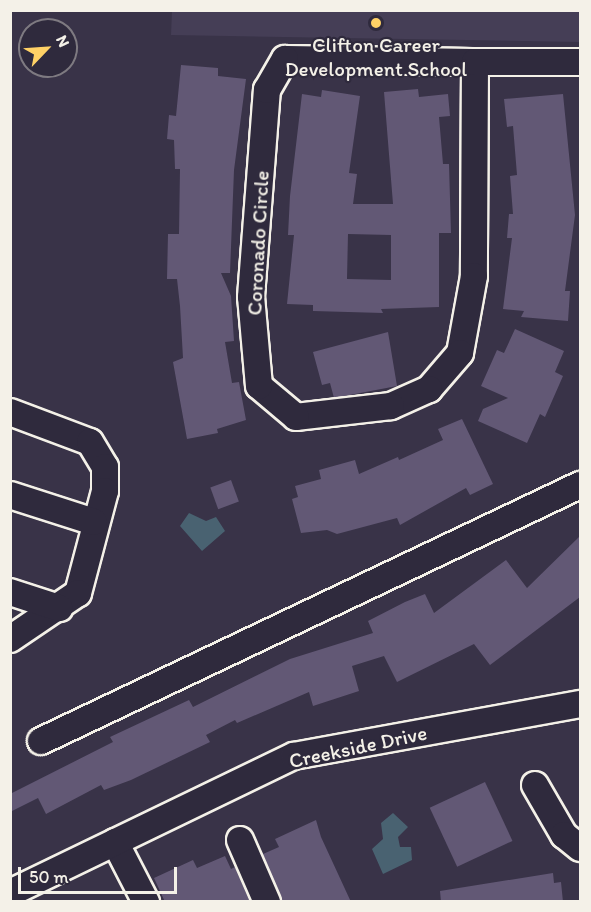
<!DOCTYPE html>
<style>
body{margin:0}
#map{position:relative;width:591px;height:912px;overflow:hidden;background:#393348;font-family:Itim,sans-serif}
div>[style]{position:absolute}
[style*='--x']{left:calc(var(--x)*1px);top:calc(var(--y)*1px);width:calc(var(--w)*1px);rotate:calc(var(--a)*1deg)}
.built>*{inset:0;background:#453e56}
.water>*{inset:0;background:#496271}
.building>*{inset:0;background:#625875;transform-origin:0 0}
.roads{filter:drop-shadow(2px 0 #f4f1e8) drop-shadow(-2px 0 #f4f1e8) drop-shadow(0 2px #f4f1e8) drop-shadow(0 -2px #f4f1e8)}
.minor>*{height:26px;margin:-13px;padding:0 13px;transform-origin:13px;border-radius:13px;background:#2f2a3d}
.dots>*{width:16px;height:16px;translate:-50% -50%;box-sizing:border-box;border:3px solid #2f2a3d;border-radius:50%}
span{translate:-50% -50%;white-space:nowrap;text-align:center;line-height:1.15;-webkit-text-stroke:4.5px #2f2a3d;paint-order:stroke}
.poi-label{font-size:21px;color:#f4f1e8}
.street-label{font-size:21px;color:#f4f1e8}
.frame{position:absolute;inset:0;border:12px solid #f4f1e8;pointer-events:none}
.north{position:absolute;left:18px;top:18px;width:60px;height:60px;box-sizing:border-box;background:#2f2a3d;border:2px solid #7e7a81;border-radius:50%;rotate:65deg;font-size:16px;font-weight:700;line-height:24px;text-align:center;color:#f4f1e8}
.north::after{content:'';display:block;margin:auto;width:21px;height:27px;background:#ffd166;clip-path:polygon(50% 0,100% 100%,50% 72%,0 100%)}
.scale{position:absolute;left:18px;top:867px;width:159px;height:27px;box-sizing:border-box;border:3px solid #f4f1e8;border-top:0;padding-left:8px;font-size:18px;line-height:21px;white-space:nowrap;color:#f4f1e8;-webkit-text-stroke:4px #2f2a3d;paint-order:stroke}
</style>
<div id="map">
<div class="built">
<i style="clip-path:polygon(172px 11px,580px 11px,580px 42px,171px 35px)"></i>
</div>
<div class="water">
<i style="clip-path:polygon(189px 513px,206px 521px,216px 517px,225px 531px,202px 551px,180px 526px)"></i>
<i style="clip-path:polygon(393px 813px,408px 827px,398px 837px,400px 847px,411px 847px,412px 860px,383px 874px,372px 849px,383px 839px,381px 823px)"></i>
</div>
<div class="building">
<i style="clip-path:polygon(181px 65px,218px 68px,218px 76px,246px 79px,234px 170px,230px 273px,221px 273px,231px 296px,234px 341px,225px 342px,232px 383px,239px 382px,246px 420px,217px 429px,218px 433px,187px 439px,173px 362px,183px 358px,180px 306px,177px 279px,167px 279px,168px 234px,179px 234px,180px 169px,175px 169px,174px 140px,167px 139px,169px 115px,176px 116px)"></i>
<i style="clip-path:polygon(evenodd,418px 89px,419px 97px,448px 94px,450px 116px,439px 117px,443px 164px,449px 164px,451px 233px,439px 233px,439px 307px,381px 309px,383px 313px,313px 311px,313px 305px,287px 304px,294px 235px,288px 235px,290px 196px,302px 94px,321px 97px,322px 90px,360px 96px,349px 173px,357px 174px,353px 204px,393px 204px,384px 92px,418px 89px,348px 234px,391px 235px,391px 280px,347px 279px,348px 234px)"></i>
<i style="clip-path:polygon(563px 94px,575px 215px,565px 291px,570px 291px,568px 321px,521px 317px,524px 311px,503px 309px,512px 238px,507px 238px,509px 214px,513px 214px,510px 176px,517px 175px,513px 126px,507px 127px,504px 99px)"></i>
<i style="clip-path:polygon(515px 329px,564px 351px,555px 372px,563px 376px,545px 417px,540px 414px,527px 443px,478px 421px,483px 409px,508px 398px,481px 386px,497px 350px,504px 353px)"></i>
<i style="clip-path:polygon(388px 332px,397px 386px,334px 398px,330px 383px,322px 385px,313px 352px)"></i>
<i style="clip-path:polygon(462px 419px,493px 484px,470px 495px,466px 488px,400px 525px,397px 518px,337px 534px,327px 530px,301px 533px,292px 499px,298px 497px,295px 486px,321px 479px,319px 470px,355px 460px,359px 474px,398px 457px,399px 460px,443px 440px,438px 429px)"></i>
<i style="left:231px;top:480px;width:23px;height:22px;rotate:70deg"></i>
<i style="clip-path:polygon(580px 536px,580px 597px,490px 665px,474px 644px,397px 682px,384px 656px,352px 666px,359px 691px,313px 706px,309px 692px,237px 723px,235px 720px,206px 735px,210px 742px,131px 780px,104px 790px,101px 785px,46px 814px,38px 798px,10px 812px,10px 794px,113px 742px,110px 737px,189px 700px,193px 707px,290px 659px,373px 633px,368px 621px,405px 602px,425px 594px,434px 613px,506px 560px,527px 588px)"></i>
<i style="left:485px;top:782px;width:65px;height:61px;rotate:65deg"></i>
<i style="clip-path:polygon(316px 820px,321px 837px,351px 902px,282px 902px,263px 854px,279px 847px,275px 839px)"></i>
<i style="clip-path:polygon(225px 856px,231px 869px,235px 867px,250px 902px,165px 902px,154px 878px,193px 860px,197px 868px)"></i>
<i style="clip-path:polygon(553px 873px,554px 883px,561px 882px,563px 902px,441px 902px,440px 891px)"></i>
</div>
<div class="roads">
<div class="minor">
<i style="--x:285;--y:59;--w:190;--a:0.9"></i>
<i style="--x:475;--y:62;--w:214;--a:90.3"></i>
<i style="--x:474;--y:276;--w:78;--a:100.3"></i>
<i style="--x:460;--y:353;--w:48;--a:130.7"></i>
<i style="--x:429;--y:389;--w:42;--a:155.9"></i>
<i style="--x:391;--y:406;--w:96;--a:173.4"></i>
<i style="--x:296;--y:417;--w:48;--a:-140"></i>
<i style="--x:259;--y:386;--w:89;--a:-95.1"></i>
<i style="--x:251;--y:297;--w:208;--a:-85.6"></i>
<i style="--x:267;--y:90;--w:36;--a:-60"></i>
<i style="--x:475;--y:62;--w:105;--a:0"></i>
<i style="--x:10;--y:412;--w:85;--a:20.6"></i>
<i style="--x:90;--y:442;--w:29;--a:59"></i>
<i style="--x:105;--y:467;--w:24;--a:90"></i>
<i style="--x:105;--y:491;--w:106;--a:104.8"></i>
<i style="--x:78;--y:593;--w:82;--a:145.9"></i>
<i style="--x:10;--y:495;--w:88;--a:17.8"></i>
<i style="--x:10;--y:592;--w:52;--a:18.1"></i>
<i style="--x:41;--y:741;--w:597;--a:-25.41"></i>
<i style="--x:535;--y:785;--w:58;--a:59.9"></i>
<i style="--x:564;--y:835;--w:21;--a:39"></i>
<i style="--x:240;--y:840;--w:68;--a:66.5"></i>
<i style="--x:115;--y:842;--w:68;--a:62.7"></i>
<i style="--x:10;--y:893;--w:315;--a:-25.8"></i>
<i style="--x:294;--y:756;--w:291;--a:-10.3"></i>
</div>
</div>
<div class="dots">
<i style="left:376px;top:23px;background:#ffd166"></i>
</div>
<div class="poi-label">
<span style="left:376px;top:57px">Clifton Career<br>Development School</span>
</div>
<div class="street-label">
<span style="left:258px;top:243px;rotate:-87deg">Coronado Circle</span>
<span style="left:358px;top:747px;rotate:-12deg">Creekside Drive</span>
</div>
<div class="frame"></div>
<div class="north">N</div>
<div class="scale">50 m</div>
</div>
